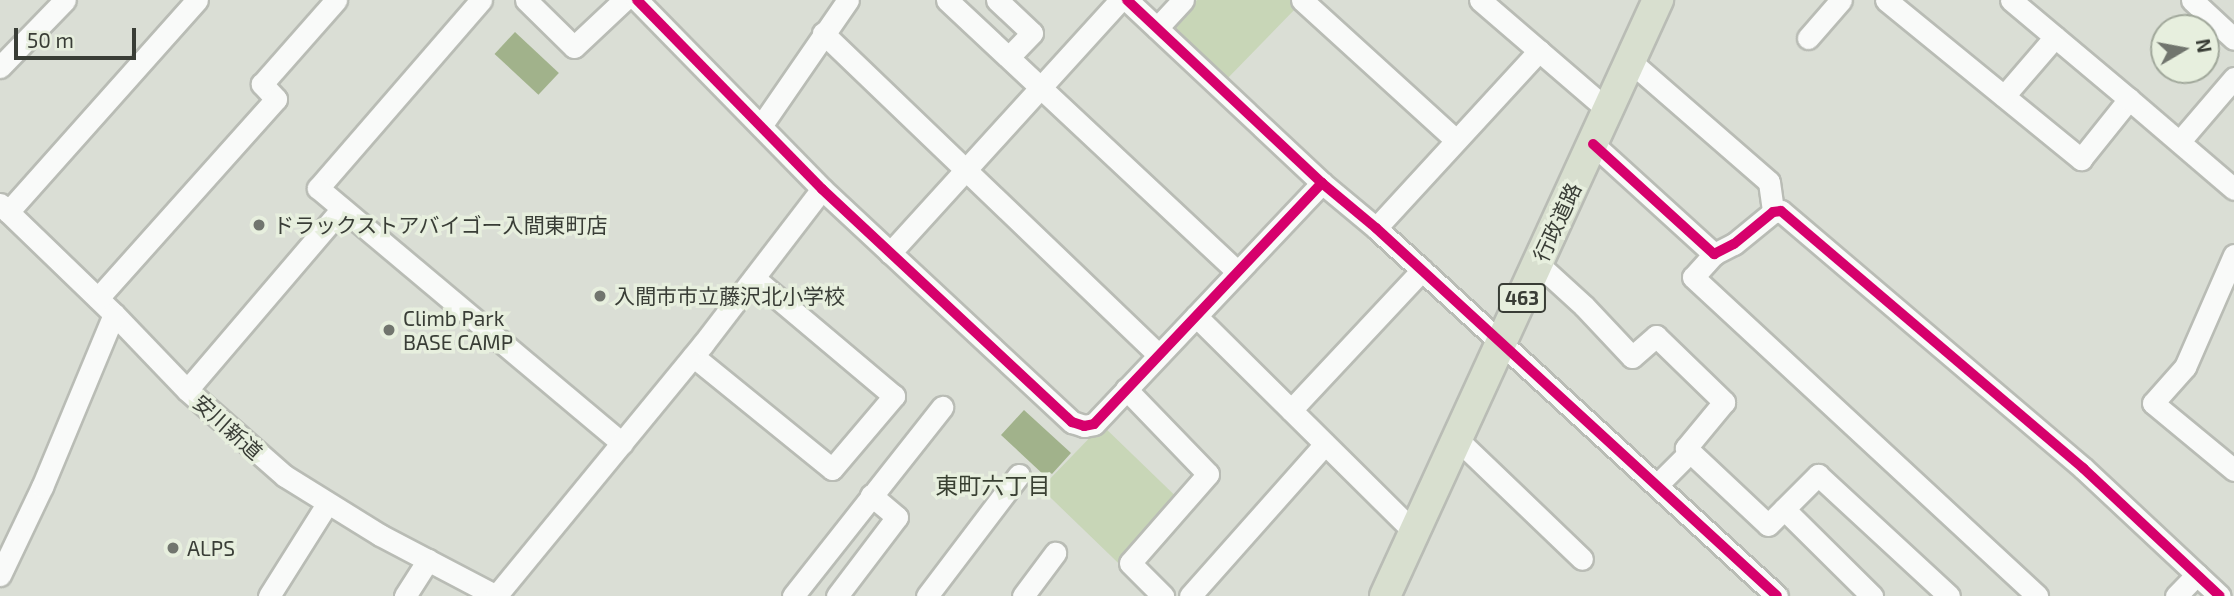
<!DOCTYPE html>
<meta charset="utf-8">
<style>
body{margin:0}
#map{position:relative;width:2234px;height:596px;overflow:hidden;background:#daded5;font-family:"Exo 2","Noto Sans JP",sans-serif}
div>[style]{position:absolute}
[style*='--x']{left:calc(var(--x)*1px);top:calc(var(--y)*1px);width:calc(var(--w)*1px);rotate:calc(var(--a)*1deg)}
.green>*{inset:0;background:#c8d6b7;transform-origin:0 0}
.water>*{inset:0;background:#a1b28b;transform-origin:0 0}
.roads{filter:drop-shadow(2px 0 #b9bcb5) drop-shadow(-2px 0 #b9bcb5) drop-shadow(0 2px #b9bcb5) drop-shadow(0 -2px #b9bcb5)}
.minor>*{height:21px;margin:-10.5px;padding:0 10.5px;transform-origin:10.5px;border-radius:10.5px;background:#f9faf9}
.highway>*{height:30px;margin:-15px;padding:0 15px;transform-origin:15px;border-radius:15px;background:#d8dfcf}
.cycleway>*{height:10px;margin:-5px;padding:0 5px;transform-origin:5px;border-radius:5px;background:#d6006c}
.dots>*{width:19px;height:19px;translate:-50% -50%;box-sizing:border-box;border:4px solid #e7efde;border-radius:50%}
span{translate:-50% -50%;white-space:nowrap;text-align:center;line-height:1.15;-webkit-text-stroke:7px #e7efde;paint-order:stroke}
.shield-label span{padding:2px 5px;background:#e7efde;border:2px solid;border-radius:5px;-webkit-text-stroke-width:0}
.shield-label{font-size:19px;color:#393d36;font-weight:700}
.street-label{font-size:21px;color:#393d36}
.poi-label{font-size:21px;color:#393d36}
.left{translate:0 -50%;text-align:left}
.neighbourhood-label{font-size:23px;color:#394032}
.north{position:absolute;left:2150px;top:14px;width:70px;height:70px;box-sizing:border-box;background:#e7efde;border:2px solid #a1a89b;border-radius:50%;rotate:80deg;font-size:19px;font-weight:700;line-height:28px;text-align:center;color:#393d36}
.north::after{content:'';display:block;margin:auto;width:24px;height:32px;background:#71756e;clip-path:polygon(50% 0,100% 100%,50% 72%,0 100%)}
.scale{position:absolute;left:14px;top:28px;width:122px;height:32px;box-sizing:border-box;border:4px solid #393d36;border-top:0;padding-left:9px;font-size:21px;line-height:24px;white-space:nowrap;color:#393d36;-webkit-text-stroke:5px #e7efde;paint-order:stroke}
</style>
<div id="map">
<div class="green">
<i style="clip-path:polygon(1197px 0,1292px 0,1298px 6px,1224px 82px,1174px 35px,1173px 25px)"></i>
<i style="left:1102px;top:425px;width:109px;height:88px;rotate:44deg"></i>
</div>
<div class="water">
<i style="left:515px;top:32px;width:60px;height:30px;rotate:43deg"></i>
<i style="clip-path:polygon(1024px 410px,1071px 453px,1052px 474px,1049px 472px,1045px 476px,1001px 435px)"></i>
</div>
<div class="roads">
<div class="minor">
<i style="--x:481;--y:0;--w:249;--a:130.9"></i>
<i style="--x:318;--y:188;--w:397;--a:40"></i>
<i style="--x:526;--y:0;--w:67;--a:44.4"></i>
<i style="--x:574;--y:47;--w:69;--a:-43.2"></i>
<i style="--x:637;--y:0;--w:264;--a:45.6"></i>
<i style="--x:822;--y:189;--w:342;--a:43"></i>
<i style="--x:1072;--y:422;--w:13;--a:18"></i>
<i style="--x:1084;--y:426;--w:10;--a:-11"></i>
<i style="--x:1094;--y:424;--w:332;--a:-46.6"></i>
<i style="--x:947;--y:0;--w:398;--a:43.1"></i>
<i style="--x:997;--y:0;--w:48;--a:43.3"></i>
<i style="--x:1032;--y:33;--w:33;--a:134"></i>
<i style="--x:1127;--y:0;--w:267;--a:43.2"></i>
<i style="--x:1322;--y:183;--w:70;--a:39.8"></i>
<i style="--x:1376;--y:228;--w:544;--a:42.54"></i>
<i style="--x:1302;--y:0;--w:208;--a:42.3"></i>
<i style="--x:1480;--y:0;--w:169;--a:40.7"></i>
<i style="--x:1886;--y:0;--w:252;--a:39.2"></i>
<i style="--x:2081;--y:159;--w:77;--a:-51.3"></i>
<i style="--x:2129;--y:99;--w:138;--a:40.6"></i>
<i style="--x:2011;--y:0;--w:154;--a:40"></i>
<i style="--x:2192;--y:0;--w:57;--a:42.9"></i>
<i style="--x:1157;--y:28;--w:38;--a:-47"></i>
<i style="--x:823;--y:33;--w:465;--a:43.8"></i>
<i style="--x:1808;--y:38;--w:50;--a:-49"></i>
<i style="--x:1630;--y:61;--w:184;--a:41"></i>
<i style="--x:1769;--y:182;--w:30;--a:82"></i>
<i style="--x:0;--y:67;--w:93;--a:-45.9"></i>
<i style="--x:2004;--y:96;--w:78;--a:-49.2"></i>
<i style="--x:761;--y:126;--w:153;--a:-55.4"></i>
<i style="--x:2180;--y:141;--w:83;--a:-49.4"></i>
<i style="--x:1593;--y:144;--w:164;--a:42.3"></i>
<i style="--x:1714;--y:254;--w:22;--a:-27"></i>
<i style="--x:1734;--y:244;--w:50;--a:-39.4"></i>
<i style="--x:1773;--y:212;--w:8;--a:-7"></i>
<i style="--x:1781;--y:211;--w:397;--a:40.4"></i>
<i style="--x:2083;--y:468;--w:187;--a:43.1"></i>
<i style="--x:0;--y:204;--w:158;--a:44"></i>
<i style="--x:114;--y:314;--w:105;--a:46.2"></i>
<i style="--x:187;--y:390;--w:130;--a:41.3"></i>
<i style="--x:285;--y:476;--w:112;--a:31.8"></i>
<i style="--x:380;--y:535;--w:131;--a:27.7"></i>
<i style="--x:8;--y:212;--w:284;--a:-48.3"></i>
<i style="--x:1376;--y:228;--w:241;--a:-47.4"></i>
<i style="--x:890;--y:253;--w:342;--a:-47.7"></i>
<i style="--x:1714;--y:254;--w:31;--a:132"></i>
<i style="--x:1693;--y:277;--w:469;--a:42.8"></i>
<i style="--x:2234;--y:255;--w:122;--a:113.6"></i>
<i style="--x:2185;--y:367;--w:48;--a:131.6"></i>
<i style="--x:2153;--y:403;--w:105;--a:39.6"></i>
<i style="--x:1538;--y:264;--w:62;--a:42.4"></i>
<i style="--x:1584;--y:306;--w:70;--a:46.7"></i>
<i style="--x:1632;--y:357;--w:32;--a:-41"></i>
<i style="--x:1656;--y:336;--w:95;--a:44.1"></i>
<i style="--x:1724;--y:402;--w:60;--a:129.6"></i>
<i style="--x:1686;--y:448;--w:112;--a:43.2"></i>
<i style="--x:1768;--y:525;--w:71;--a:-45"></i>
<i style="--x:1818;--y:475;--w:178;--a:42.7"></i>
<i style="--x:98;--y:298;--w:267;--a:-48.2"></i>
<i style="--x:276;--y:99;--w:21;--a:-133"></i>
<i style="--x:262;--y:84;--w:112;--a:-48.6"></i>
<i style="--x:1196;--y:316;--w:307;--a:44.7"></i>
<i style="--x:693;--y:356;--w:179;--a:39.1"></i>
<i style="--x:832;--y:469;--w:96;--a:-49.7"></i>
<i style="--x:894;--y:396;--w:183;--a:-139.9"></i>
<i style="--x:1126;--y:389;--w:118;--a:46"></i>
<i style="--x:1208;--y:474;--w:118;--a:131.2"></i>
<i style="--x:1130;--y:563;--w:47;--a:45"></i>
<i style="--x:187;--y:390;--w:237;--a:-49.5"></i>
<i style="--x:1291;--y:410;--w:192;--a:-46.9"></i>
<i style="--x:1457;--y:439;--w:173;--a:43.8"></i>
<i style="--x:1658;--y:484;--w:45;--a:-45"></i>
<i style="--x:1784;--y:509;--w:124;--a:44.7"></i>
<i style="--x:0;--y:575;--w:98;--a:-64.5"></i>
<i style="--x:42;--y:487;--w:187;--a:-67.4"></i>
<i style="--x:269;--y:596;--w:109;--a:-57.8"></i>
<i style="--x:405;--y:596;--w:43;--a:-57.4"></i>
<i style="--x:496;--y:596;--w:326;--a:-50.6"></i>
<i style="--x:703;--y:344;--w:195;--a:-52.5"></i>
<i style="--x:793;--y:596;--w:241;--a:-51.7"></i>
<i style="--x:837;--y:596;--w:99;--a:-52.8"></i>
<i style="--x:897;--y:517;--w:34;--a:-140"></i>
<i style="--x:927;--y:596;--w:152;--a:-52.8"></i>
<i style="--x:1023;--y:596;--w:54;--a:-53.3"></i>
<i style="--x:1190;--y:596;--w:203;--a:-48.4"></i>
<i style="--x:2176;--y:596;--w:30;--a:-46"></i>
</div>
<div class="highway">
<i style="--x:1385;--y:596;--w:656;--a:-65.39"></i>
</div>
</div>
<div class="cycleway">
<i style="--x:637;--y:0;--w:264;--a:45.6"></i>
<i style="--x:822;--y:189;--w:342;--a:43"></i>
<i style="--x:1072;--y:422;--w:13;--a:18"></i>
<i style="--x:1084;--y:426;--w:10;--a:-11"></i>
<i style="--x:1094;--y:424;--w:332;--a:-46.6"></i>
<i style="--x:1127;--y:0;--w:267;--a:43.2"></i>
<i style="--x:1322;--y:183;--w:70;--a:39.8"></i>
<i style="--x:1376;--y:228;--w:544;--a:42.54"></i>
<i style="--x:1593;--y:144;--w:164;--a:42.3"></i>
<i style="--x:1714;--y:254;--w:22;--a:-27"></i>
<i style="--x:1734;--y:244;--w:50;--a:-39.4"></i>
<i style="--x:1773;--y:212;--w:8;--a:-7"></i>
<i style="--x:1781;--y:211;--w:397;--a:40.4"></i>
<i style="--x:2083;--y:468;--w:187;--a:43.1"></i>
</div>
<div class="dots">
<i style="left:259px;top:225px;background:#71756e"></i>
<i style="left:600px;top:296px;background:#71756e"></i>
<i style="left:389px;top:330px;background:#71756e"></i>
<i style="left:173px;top:548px;background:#71756e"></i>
</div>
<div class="shield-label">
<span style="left:1522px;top:298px">463</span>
</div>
<div class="street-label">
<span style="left:1557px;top:222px;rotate:-65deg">行政道路</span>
<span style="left:228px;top:427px;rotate:42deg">安川新道</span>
</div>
<div class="poi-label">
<span class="left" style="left:273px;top:225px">ドラックストアバイゴー入間東町店</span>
<span class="left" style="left:614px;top:296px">入間市市立藤沢北小学校</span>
<span class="left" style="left:403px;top:330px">Climb Park<br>BASE CAMP</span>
<span class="left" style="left:187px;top:548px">ALPS</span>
</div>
<div class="neighbourhood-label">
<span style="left:993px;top:485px">東町六丁目</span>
</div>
<div class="north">N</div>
<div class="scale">50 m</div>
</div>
